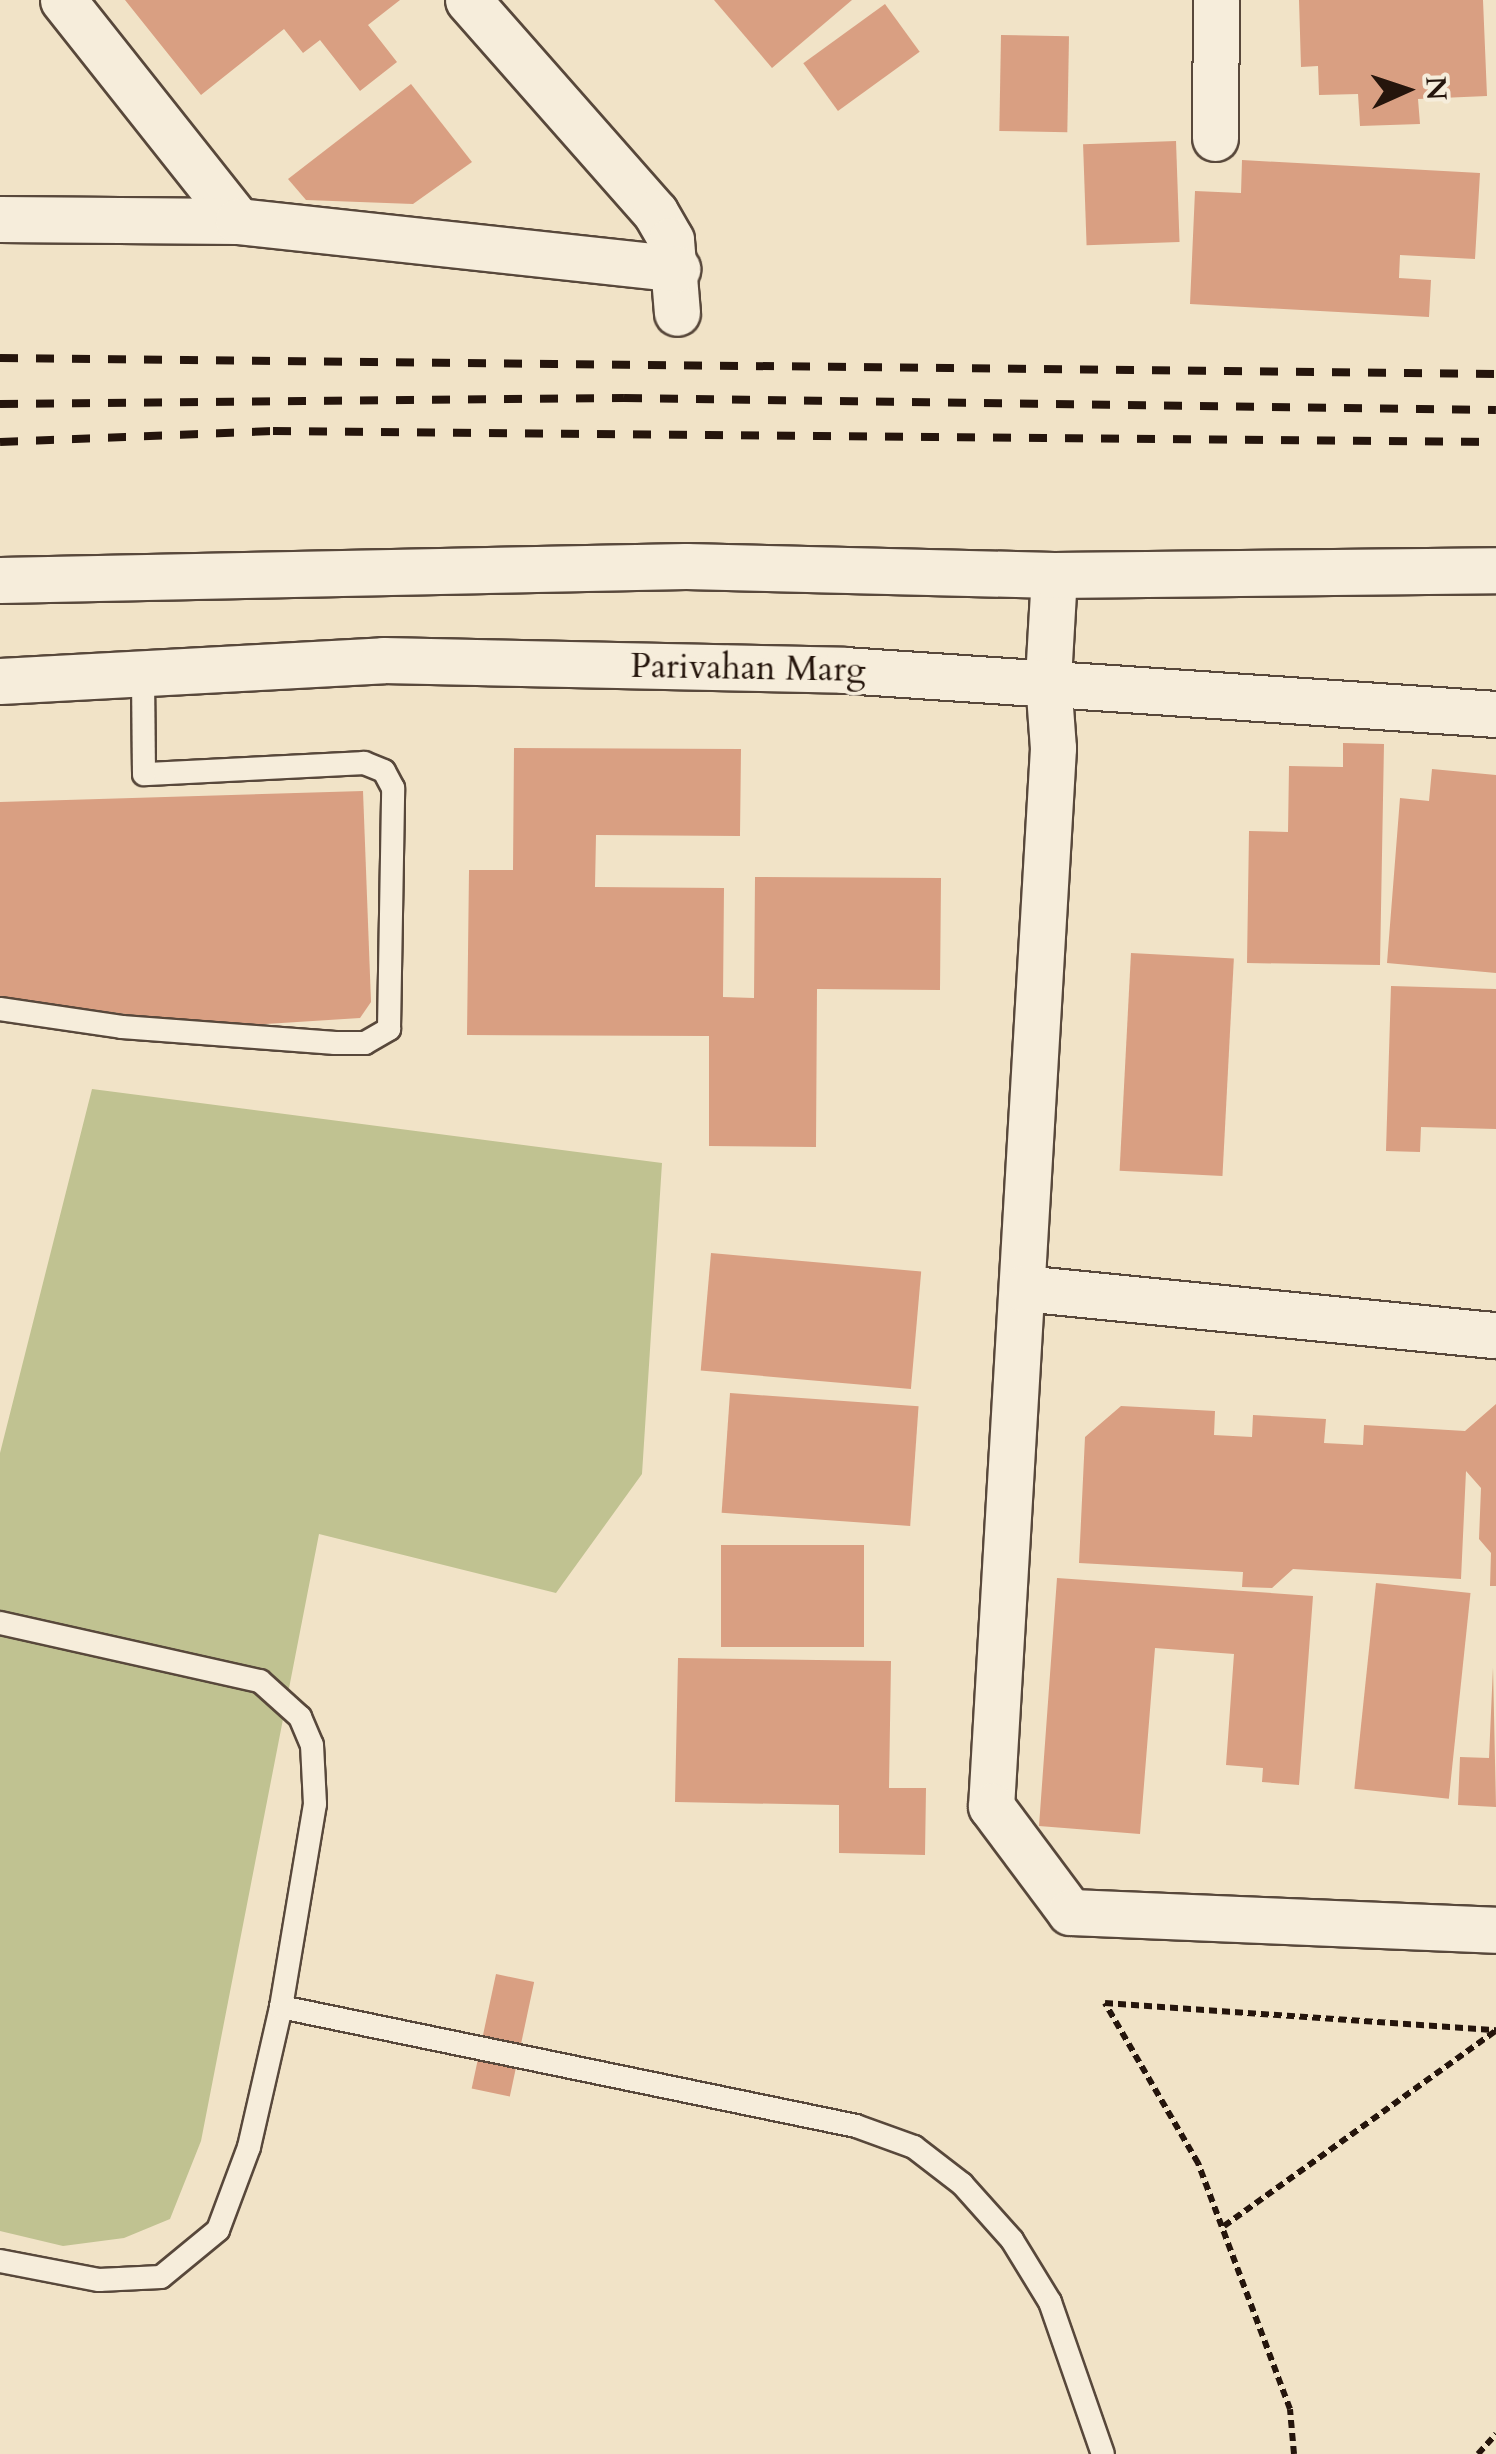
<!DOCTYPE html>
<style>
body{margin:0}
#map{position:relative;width:1496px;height:2454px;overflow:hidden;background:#f1e3c7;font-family:Cardo,serif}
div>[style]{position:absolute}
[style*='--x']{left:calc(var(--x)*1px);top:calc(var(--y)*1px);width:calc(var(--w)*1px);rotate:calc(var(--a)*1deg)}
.green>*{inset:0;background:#c0c291}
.building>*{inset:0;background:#d99f82;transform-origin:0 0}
.path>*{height:6px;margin-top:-3px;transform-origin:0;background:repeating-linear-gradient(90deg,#25150c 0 8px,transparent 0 13px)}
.roads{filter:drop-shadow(2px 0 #58483b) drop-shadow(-2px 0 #58483b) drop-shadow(0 2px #58483b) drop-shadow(0 -2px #58483b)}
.service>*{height:22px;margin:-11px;padding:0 11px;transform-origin:11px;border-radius:11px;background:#f6eddb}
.minor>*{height:45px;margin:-22.5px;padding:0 22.5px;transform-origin:22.5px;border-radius:22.5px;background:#f6eddb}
.rail>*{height:8px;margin-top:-4px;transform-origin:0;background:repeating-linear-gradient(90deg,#25150c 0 18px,transparent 0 36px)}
span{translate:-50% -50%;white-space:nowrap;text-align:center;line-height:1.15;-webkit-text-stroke:8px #f6eddb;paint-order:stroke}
.street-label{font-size:35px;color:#25150c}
.north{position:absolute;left:1356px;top:40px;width:100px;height:100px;-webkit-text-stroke:8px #f6eddb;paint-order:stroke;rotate:87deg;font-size:28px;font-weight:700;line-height:40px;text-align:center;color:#25150c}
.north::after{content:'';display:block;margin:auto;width:35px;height:45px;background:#25150c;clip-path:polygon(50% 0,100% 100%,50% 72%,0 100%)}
</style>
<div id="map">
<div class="green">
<i style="clip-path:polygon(92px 1089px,662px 1163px,642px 1474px,556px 1593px,319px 1534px,201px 2141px,170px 2219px,124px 2238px,63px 2246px,0 2231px,0 1453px)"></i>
</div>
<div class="building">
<i style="clip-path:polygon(125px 0,400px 0,368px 25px,397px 62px,360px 91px,320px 40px,303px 53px,284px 29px,201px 95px)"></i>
<i style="clip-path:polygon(714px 0,852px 0,772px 68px)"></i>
<i style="clip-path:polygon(1299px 0,1483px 0,1487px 96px,1418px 99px,1420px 124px,1360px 126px,1358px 94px,1319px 95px,1318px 66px,1301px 67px)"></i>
<i style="left:885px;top:4px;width:59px;height:101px;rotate:54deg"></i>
<i style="left:1001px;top:35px;width:68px;height:96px;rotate:1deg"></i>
<i style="clip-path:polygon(411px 84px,472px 162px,413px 204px,306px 200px,288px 179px)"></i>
<i style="left:1176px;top:141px;width:101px;height:93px;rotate:88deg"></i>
<i style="clip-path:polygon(1242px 160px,1480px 173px,1475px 259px,1400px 255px,1399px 278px,1431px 280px,1429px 317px,1190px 304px,1195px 191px,1241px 193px)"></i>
<i style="clip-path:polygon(1343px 743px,1384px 744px,1380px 965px,1247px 963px,1249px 831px,1288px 832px,1289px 766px,1343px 767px)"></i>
<i style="clip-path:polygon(514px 748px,741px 749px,740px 836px,596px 835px,595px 887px,724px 888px,723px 997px,754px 998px,755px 877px,941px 878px,940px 990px,817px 989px,816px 1147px,709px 1146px,709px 1036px,467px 1035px,469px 870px,513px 870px)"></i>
<i style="clip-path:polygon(1432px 769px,1496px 775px,1496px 973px,1387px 963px,1400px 798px,1429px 801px)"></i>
<i style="clip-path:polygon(363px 791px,371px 1002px,360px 1018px,221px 1027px,0 997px,0 802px)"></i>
<i style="left:1131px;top:953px;width:103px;height:218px;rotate:3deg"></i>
<i style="clip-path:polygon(1391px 986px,1496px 989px,1496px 1129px,1421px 1127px,1420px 1152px,1386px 1151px)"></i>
<i style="left:711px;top:1253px;width:211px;height:118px;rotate:5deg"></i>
<i style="left:730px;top:1393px;width:189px;height:120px;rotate:4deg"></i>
<i style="clip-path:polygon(1496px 1404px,1496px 1586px,1490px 1586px,1491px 1553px,1479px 1539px,1481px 1488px,1466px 1471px,1461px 1579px,1293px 1569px,1272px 1588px,1242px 1587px,1243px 1572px,1079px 1563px,1085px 1437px,1121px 1406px,1215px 1411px,1214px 1435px,1252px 1437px,1253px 1415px,1326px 1419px,1324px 1443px,1363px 1445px,1364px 1425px,1465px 1431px)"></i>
<i style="left:864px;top:1545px;width:102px;height:143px;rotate:90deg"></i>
<i style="clip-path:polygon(1057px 1578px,1313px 1596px,1299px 1785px,1262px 1782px,1263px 1768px,1226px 1765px,1234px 1654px,1155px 1648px,1140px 1834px,1039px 1826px)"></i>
<i style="left:1376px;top:1583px;width:95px;height:207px;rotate:6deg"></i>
<i style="clip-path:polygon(678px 1658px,891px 1661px,889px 1788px,926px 1788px,925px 1855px,839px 1853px,839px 1805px,675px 1802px)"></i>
<i style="clip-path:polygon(1493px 1667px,1496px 1807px,1458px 1805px,1460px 1757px,1489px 1758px)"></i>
<i style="left:496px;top:1974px;width:39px;height:117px;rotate:12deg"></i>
</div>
<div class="path">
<i style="--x:1224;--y:2226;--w:334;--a:-35.7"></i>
<i style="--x:1294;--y:2454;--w:45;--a:-95.1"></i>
<i style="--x:1290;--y:2409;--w:263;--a:-110.5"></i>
<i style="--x:1198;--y:2163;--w:185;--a:-120.2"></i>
<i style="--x:1105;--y:2003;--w:392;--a:4"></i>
<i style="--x:1478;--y:2454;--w:27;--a:-48"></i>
</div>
<div class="roads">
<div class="service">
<i style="--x:0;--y:1009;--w:123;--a:8.4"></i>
<i style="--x:122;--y:1027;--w:214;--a:4.3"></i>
<i style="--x:335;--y:1043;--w:30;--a:0"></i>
<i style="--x:365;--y:1043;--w:28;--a:-30"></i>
<i style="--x:389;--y:1029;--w:241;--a:-89"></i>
<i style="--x:393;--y:788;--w:19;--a:-118"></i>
<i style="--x:384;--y:771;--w:22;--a:-158"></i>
<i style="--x:364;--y:763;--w:220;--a:177.1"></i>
<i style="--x:144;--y:774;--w:101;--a:-90.6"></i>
<i style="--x:0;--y:1623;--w:266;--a:12.6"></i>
<i style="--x:260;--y:1681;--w:54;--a:42"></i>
<i style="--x:300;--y:1717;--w:30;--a:67"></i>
<i style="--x:312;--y:1745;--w:59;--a:87.1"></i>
<i style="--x:315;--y:1804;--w:206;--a:99.5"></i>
<i style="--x:0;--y:2261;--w:101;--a:10.9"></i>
<i style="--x:99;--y:2280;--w:62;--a:-2.8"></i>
<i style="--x:161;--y:2277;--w:74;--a:-39.5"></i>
<i style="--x:218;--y:2230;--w:89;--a:-69.5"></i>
<i style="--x:249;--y:2147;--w:144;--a:-77.1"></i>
<i style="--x:281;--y:2007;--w:587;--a:11.69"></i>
<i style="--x:856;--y:2126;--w:62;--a:19.9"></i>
<i style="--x:914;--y:2147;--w:61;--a:37.6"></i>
<i style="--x:962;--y:2184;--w:75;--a:48.2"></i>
<i style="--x:1012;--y:2240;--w:73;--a:58.5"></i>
<i style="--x:1050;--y:2302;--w:161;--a:70.8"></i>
</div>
<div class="minor">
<i style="--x:63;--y:0;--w:282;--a:51.6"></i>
<i style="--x:468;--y:0;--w:283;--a:48.6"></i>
<i style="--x:655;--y:212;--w:32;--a:60"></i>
<i style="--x:671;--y:240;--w:73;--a:85.3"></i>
<i style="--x:1215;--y:138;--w:138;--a:-89.6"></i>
<i style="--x:0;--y:219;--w:238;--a:0.5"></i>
<i style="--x:238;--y:221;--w:442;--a:6.2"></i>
<i style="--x:1054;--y:575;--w:105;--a:93.3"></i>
<i style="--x:1048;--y:680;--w:68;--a:85.8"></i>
<i style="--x:1053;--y:748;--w:1060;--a:93.35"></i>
<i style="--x:991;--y:1806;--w:132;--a:53.3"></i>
<i style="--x:1070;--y:1912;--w:426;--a:2.4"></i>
<i style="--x:0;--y:580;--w:686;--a:-1.17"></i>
<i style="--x:686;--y:566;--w:368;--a:1.4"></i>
<i style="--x:1054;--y:575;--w:442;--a:-0.6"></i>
<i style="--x:0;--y:681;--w:384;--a:-3.1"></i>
<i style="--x:383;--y:660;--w:461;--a:1.2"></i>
<i style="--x:844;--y:670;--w:653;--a:3.86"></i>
<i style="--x:1022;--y:1288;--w:476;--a:5.7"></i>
</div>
</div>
<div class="rail">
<i style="--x:0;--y:358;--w:1496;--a:0.61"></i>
<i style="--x:0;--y:404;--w:624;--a:-0.55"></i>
<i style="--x:624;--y:398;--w:872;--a:0.79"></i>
<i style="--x:0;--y:442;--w:273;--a:-2.3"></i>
<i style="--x:273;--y:431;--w:1223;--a:0.52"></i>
</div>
<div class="street-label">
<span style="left:748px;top:668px;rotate:1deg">Parivahan Marg</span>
</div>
<div class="north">N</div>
</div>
